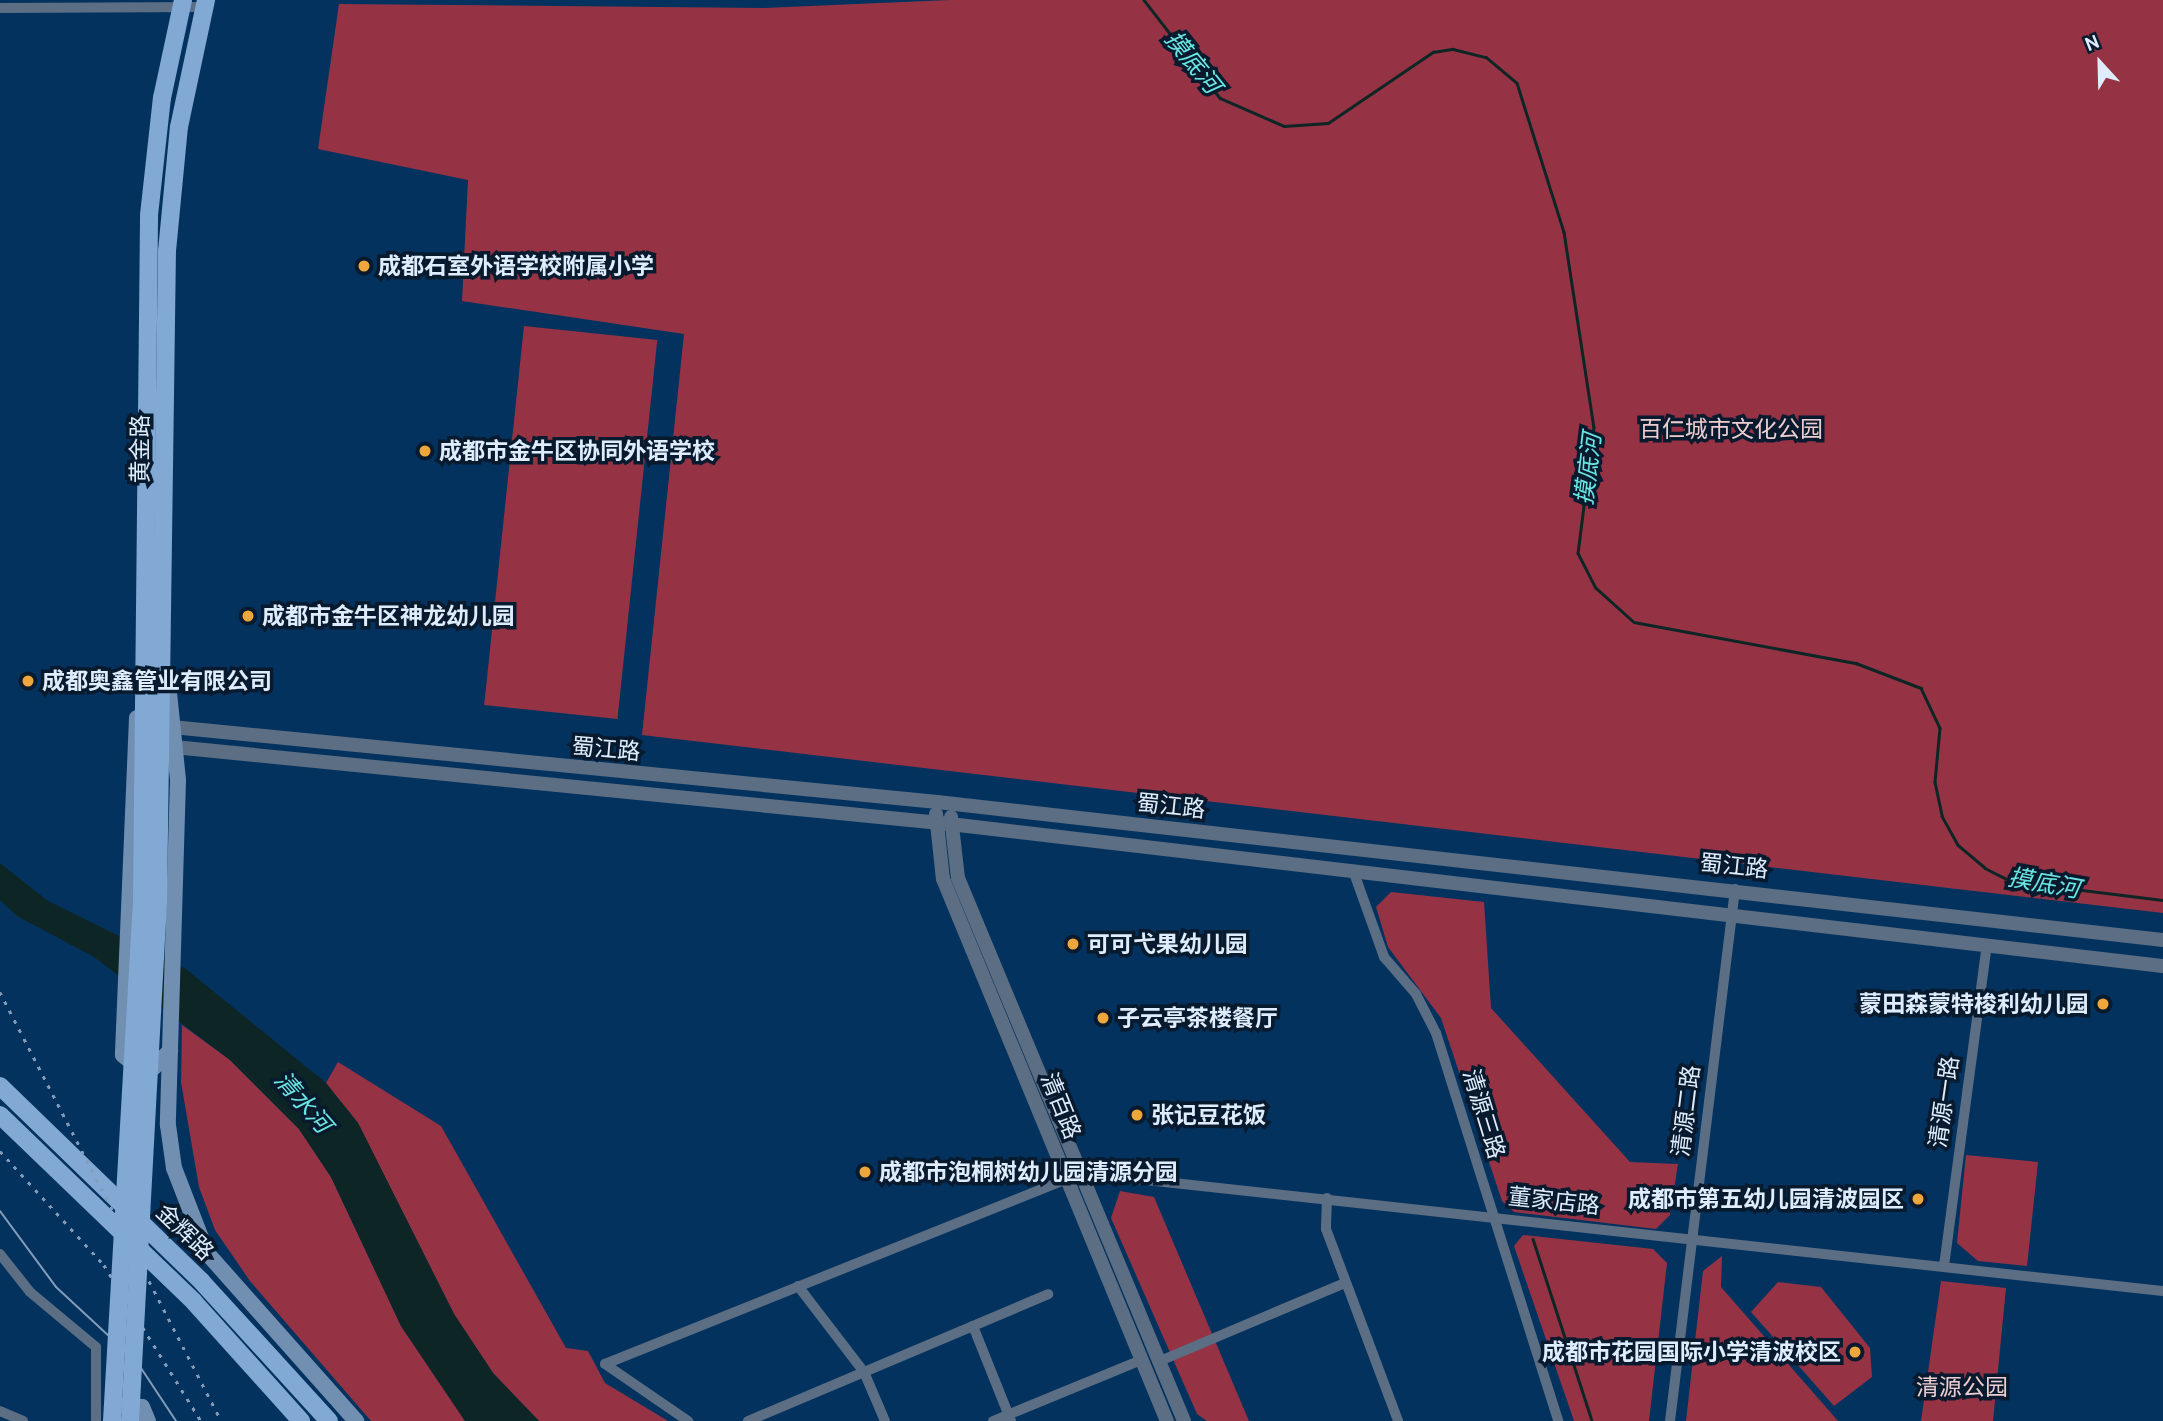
<!DOCTYPE html>
<meta charset="utf-8">
<style>
body{margin:0}
#map{position:relative;width:2163px;height:1421px;overflow:hidden;background:#04325e;font-family:Cabin,"Noto Sans SC",sans-serif}
div>[style]{position:absolute}
[style*='--x']{left:calc(var(--x)*1px);top:calc(var(--y)*1px);width:calc(var(--w)*1px);rotate:calc(var(--a)*1deg)}
.green>*{inset:0;background:#953345;transform-origin:0 0}
.water>*{inset:0;background:#0d2625}
.stream>*{height:2.5px;margin:-1.25px;padding:0 1.25px;transform-origin:1.25px;border-radius:1.25px;background:#0d2625}
.minor>*{height:10px;margin:-5px;padding:0 5px;transform-origin:5px;border-radius:5px;background:#5b6e83}
.tertiary>*{height:14px;margin:-7px;padding:0 7px;transform-origin:7px;border-radius:7px;background:#5b6e83}
.secondary>*{height:16px;margin:-8px;padding:0 8px;transform-origin:8px;border-radius:8px;background:#718fb1}
.primary>*{height:18px;margin:-9px;padding:0 9px;transform-origin:9px;border-radius:9px;background:#82a8d4}
.tram>*{height:2px;margin:-1px;padding:0 1px;transform-origin:1px;border-radius:1px;background:#829dba}
.rail>*{height:2.5px;margin-top:-1.25px;transform-origin:0;background:repeating-linear-gradient(90deg,#829dba 0 3.5px,transparent 0 10.5px)}
.primary-bridge>*{height:18px;margin:-9px;padding:0 9px;transform-origin:9px;border-radius:9px;background:#82a8d4}
.dots>*{width:19px;height:19px;translate:-50% -50%;box-sizing:border-box;border:4px solid #081a2e;border-radius:50%}
span{translate:-50% -50%;white-space:nowrap;text-align:center;line-height:1.15;-webkit-text-stroke:7px #081a2e;paint-order:stroke}
.poi-label{font-size:23px;color:#deecfd;font-weight:700}
.left{translate:0 -50%;text-align:left}
.right{translate:-100% -50%;text-align:right}
.park-label{font-size:23px;color:#edcdcf}
.street-label{font-size:23px;color:#deecfd}
.water-label{font-size:24px;color:#6ae6e2;font-style:italic}
.north{position:absolute;left:2065px;top:28px;width:70px;height:70px;-webkit-text-stroke:5px #081a2e;paint-order:stroke;rotate:338deg;font-size:19px;font-weight:700;line-height:28px;text-align:center;color:#deecfd}
.north::after{content:'';display:block;margin:auto;width:24px;height:32px;background:#deecfd;clip-path:polygon(50% 0,100% 100%,50% 72%,0 100%)}
</style>
<div id="map">
<div class="green">
<i style="clip-path:polygon(950px 0,2163px 0,2163px 913px,642px 735px,684px 334px,462px 301px,468px 180px,318px 149px,339px 4px,764px 8px)"></i>
<i style="left:524px;top:326px;width:134px;height:381px;rotate:6deg"></i>
<i style="clip-path:polygon(1391px 892px,1484px 902px,1491px 1008px,1630px 1162px,1678px 1164px,1670px 1215px,1656px 1229px,1514px 1212px,1502px 1201px,1441px 1018px,1388px 947px,1376px 907px)"></i>
<i style="clip-path:polygon(182px 1025px,230px 1060px,299px 1129px,331px 1177px,401px 1326px,465px 1421px,371px 1421px,250px 1281px,215px 1230px,199px 1187px,181px 1082px)"></i>
<i style="clip-path:polygon(338px 1062px,441px 1126px,566px 1348px,588px 1351px,605px 1383px,668px 1421px,539px 1421px,493px 1373px,454px 1314px,358px 1123px,326px 1083px)"></i>
<i style="clip-path:polygon(1966px 1155px,2038px 1162px,2027px 1266px,1978px 1261px,1957px 1243px)"></i>
<i style="clip-path:polygon(1120px 1191px,1154px 1197px,1249px 1421px,1207px 1421px,1197px 1414px,1111px 1218px)"></i>
<i style="clip-path:polygon(1523px 1235px,1653px 1249px,1667px 1263px,1649px 1421px,1574px 1421px,1514px 1246px)"></i>
<i style="clip-path:polygon(1722px 1256px,1721px 1287px,1838px 1421px,1686px 1421px,1703px 1271px)"></i>
<i style="clip-path:polygon(1941px 1281px,2006px 1288px,1993px 1421px,1921px 1421px)"></i>
<i style="clip-path:polygon(1778px 1282px,1821px 1287px,1870px 1348px,1872px 1377px,1834px 1406px,1751px 1312px)"></i>
</div>
<div class="water">
<i style="clip-path:polygon(0 863px,48px 901px,186px 969px,326px 1083px,358px 1123px,454px 1314px,493px 1373px,539px 1421px,465px 1421px,401px 1326px,331px 1177px,299px 1129px,230px 1060px,94px 957px,17px 916px,0 900px)"></i>
</div>
<div class="stream">
<i style="--x:1144;--y:0;--w:124;--a:52.2"></i>
<i style="--x:1220;--y:98;--w:70;--a:23.6"></i>
<i style="--x:1284;--y:126;--w:44;--a:-3.9"></i>
<i style="--x:1328;--y:123;--w:127;--a:-34.1"></i>
<i style="--x:1433;--y:52;--w:20;--a:-9"></i>
<i style="--x:1453;--y:49;--w:34;--a:14"></i>
<i style="--x:1486;--y:57;--w:40;--a:40"></i>
<i style="--x:1517;--y:83;--w:156;--a:72.5"></i>
<i style="--x:1564;--y:232;--w:197;--a:81.3"></i>
<i style="--x:1594;--y:427;--w:127;--a:97.2"></i>
<i style="--x:1578;--y:553;--w:38;--a:63"></i>
<i style="--x:1595;--y:587;--w:52;--a:41.9"></i>
<i style="--x:1634;--y:622;--w:226;--a:10.5"></i>
<i style="--x:1856;--y:663;--w:70;--a:21"></i>
<i style="--x:1921;--y:688;--w:44;--a:64.6"></i>
<i style="--x:1940;--y:728;--w:54;--a:95.3"></i>
<i style="--x:1935;--y:782;--w:35;--a:78"></i>
<i style="--x:1942;--y:816;--w:33;--a:61"></i>
<i style="--x:1958;--y:845;--w:35;--a:40"></i>
<i style="--x:1985;--y:868;--w:28;--a:27"></i>
<i style="--x:2010;--y:881;--w:154;--a:7.1"></i>
<i style="--x:1533;--y:1239;--w:191;--a:72"></i>
</div>
<div class="minor">
<i style="--x:0;--y:8;--w:205;--a:-0.3"></i>
<i style="--x:1354;--y:873;--w:89;--a:70.3"></i>
<i style="--x:1384;--y:957;--w:49;--a:49.1"></i>
<i style="--x:1416;--y:994;--w:44;--a:62.9"></i>
<i style="--x:1436;--y:1033;--w:407;--a:72.5"></i>
<i style="--x:1327;--y:1198;--w:31;--a:92"></i>
<i style="--x:1326;--y:1229;--w:205;--a:69.4"></i>
<i style="--x:0;--y:1254;--w:48;--a:51.7"></i>
<i style="--x:30;--y:1292;--w:86;--a:39.8"></i>
<i style="--x:96;--y:1347;--w:74;--a:90"></i>
<i style="--x:1944;--y:1266;--w:324;--a:-82.4"></i>
<i style="--x:798;--y:1286;--w:108;--a:52.5"></i>
<i style="--x:864;--y:1372;--w:53;--a:66.8"></i>
<i style="--x:973;--y:1326;--w:102;--a:68.2"></i>
<i style="--x:1160;--y:1361;--w:201;--a:-22.9"></i>
<i style="--x:605;--y:1364;--w:514;--a:-21.82"></i>
<i style="--x:1082;--y:1173;--w:1087;--a:6.23"></i>
<i style="--x:605;--y:1364;--w:101;--a:34.5"></i>
<i style="--x:0;--y:1411;--w:25;--a:23"></i>
<i style="--x:748;--y:1421;--w:326;--a:-22.9"></i>
<i style="--x:993;--y:1421;--w:160;--a:-22.4"></i>
<i style="--x:1670;--y:1421;--w:536;--a:-83.03"></i>
</div>
<div class="tertiary">
<i style="--x:172;--y:727;--w:769;--a:5.6"></i>
<i style="--x:937;--y:802;--w:1234;--a:6.42"></i>
<i style="--x:174;--y:747;--w:780;--a:5.67"></i>
<i style="--x:950;--y:824;--w:1221;--a:6.68"></i>
<i style="--x:936;--y:814;--w:65;--a:83.9"></i>
<i style="--x:943;--y:879;--w:586;--a:67.55"></i>
<i style="--x:951;--y:817;--w:61;--a:83.5"></i>
<i style="--x:958;--y:878;--w:588;--a:67.4"></i>
</div>
<div class="secondary">
<i style="--x:168;--y:683;--w:98;--a:84.1"></i>
<i style="--x:178;--y:780;--w:345;--a:91.7"></i>
<i style="--x:168;--y:1125;--w:43;--a:82.1"></i>
<i style="--x:174;--y:1168;--w:91;--a:68.8"></i>
<i style="--x:207;--y:1253;--w:225;--a:48.4"></i>
<i style="--x:137;--y:718;--w:337;--a:92.4"></i>
<i style="--x:123;--y:1055;--w:21;--a:39"></i>
<i style="--x:139;--y:1068;--w:15;--a:-4"></i>
<i style="--x:154;--y:1067;--w:23;--a:-45"></i>
<i style="--x:119;--y:1405;--w:23;--a:5"></i>
<i style="--x:142;--y:1407;--w:15;--a:67"></i>
</div>
<div class="primary">
<i style="--x:142;--y:900;--w:685;--a:-89.41"></i>
<i style="--x:149;--y:215;--w:118;--a:-83.7"></i>
<i style="--x:162;--y:98;--w:100;--a:-77.9"></i>
<i style="--x:158;--y:902;--w:651;--a:-89.21"></i>
<i style="--x:167;--y:251;--w:125;--a:-84.5"></i>
<i style="--x:179;--y:127;--w:130;--a:-78"></i>
<i style="--x:0;--y:1086;--w:281;--a:44.1"></i>
<i style="--x:202;--y:1282;--w:188;--a:47.6"></i>
<i style="--x:0;--y:1115;--w:269;--a:43.9"></i>
<i style="--x:194;--y:1302;--w:160;--a:48"></i>
</div>
<div class="tram">
<i style="--x:0;--y:1211;--w:94;--a:53.6"></i>
<i style="--x:56;--y:1287;--w:110;--a:42.8"></i>
<i style="--x:137;--y:1362;--w:71;--a:56.5"></i>
</div>
<div class="rail">
<i style="--x:0;--y:992;--w:483;--a:62.7"></i>
<i style="--x:0;--y:1151;--w:154;--a:47.6"></i>
<i style="--x:104;--y:1265;--w:184;--a:58.1"></i>
</div>
<div class="primary-bridge">
<i style="--x:112;--y:1421;--w:522;--a:-86.7"></i>
<i style="--x:130;--y:1421;--w:520;--a:-86.91"></i>
</div>
<div class="dots">
<i style="left:364px;top:266px;background:#efa73d"></i>
<i style="left:425px;top:451px;background:#efa73d"></i>
<i style="left:248px;top:616px;background:#efa73d"></i>
<i style="left:28px;top:681px;background:#efa73d"></i>
<i style="left:1073px;top:944px;background:#efa73d"></i>
<i style="left:2103px;top:1004px;background:#efa73d"></i>
<i style="left:1103px;top:1018px;background:#efa73d"></i>
<i style="left:1137px;top:1115px;background:#efa73d"></i>
<i style="left:865px;top:1172px;background:#efa73d"></i>
<i style="left:1918px;top:1199px;background:#efa73d"></i>
<i style="left:1855px;top:1352px;background:#efa73d"></i>
</div>
<div class="poi-label">
<span class="left" style="left:378px;top:266px">成都石室外语学校附属小学</span>
<span class="left" style="left:439px;top:451px">成都市金牛区协同外语学校</span>
<span class="left" style="left:262px;top:616px">成都市金牛区神龙幼儿园</span>
<span class="left" style="left:42px;top:681px">成都奥鑫管业有限公司</span>
<span class="left" style="left:1087px;top:944px">可可弋果幼儿园</span>
<span class="right" style="left:2089px;top:1004px">蒙田森蒙特梭利幼儿园</span>
<span class="left" style="left:1117px;top:1018px">子云亭茶楼餐厅</span>
<span class="left" style="left:1151px;top:1115px">张记豆花饭</span>
<span class="left" style="left:879px;top:1172px">成都市泡桐树幼儿园清源分园</span>
<span class="right" style="left:1904px;top:1199px">成都市第五幼儿园清波园区</span>
<span class="right" style="left:1841px;top:1352px">成都市花园国际小学清波校区</span>
</div>
<div class="park-label">
<span style="left:1731px;top:429px">百仁城市文化公园</span>
<span style="left:1962px;top:1387px">清源公园</span>
</div>
<div class="street-label">
<span style="left:140px;top:449px;rotate:-90deg">黄金路</span>
<span style="left:606px;top:749px;rotate:5deg">蜀江路</span>
<span style="left:1171px;top:806px;rotate:6deg">蜀江路</span>
<span style="left:1734px;top:866px;rotate:6deg">蜀江路</span>
<span style="left:1944px;top:1102px;rotate:-82deg">清源一路</span>
<span style="left:1061px;top:1106px;rotate:68deg">清百路</span>
<span style="left:1686px;top:1111px;rotate:-83deg">清源二路</span>
<span style="left:1484px;top:1114px;rotate:73deg">清源三路</span>
<span style="left:1554px;top:1201px;rotate:6deg">董家店路</span>
<span style="left:185px;top:1232px;rotate:44deg">金辉路</span>
</div>
<div class="water-label">
<span style="left:1193px;top:62px;rotate:51deg">摸底河</span>
<span style="left:1588px;top:469px;rotate:-83deg">摸底河</span>
<span style="left:2044px;top:883px;rotate:10deg">摸底河</span>
<span style="left:303px;top:1102px;rotate:49deg">清水河</span>
</div>
<div class="north">N</div>
</div>
